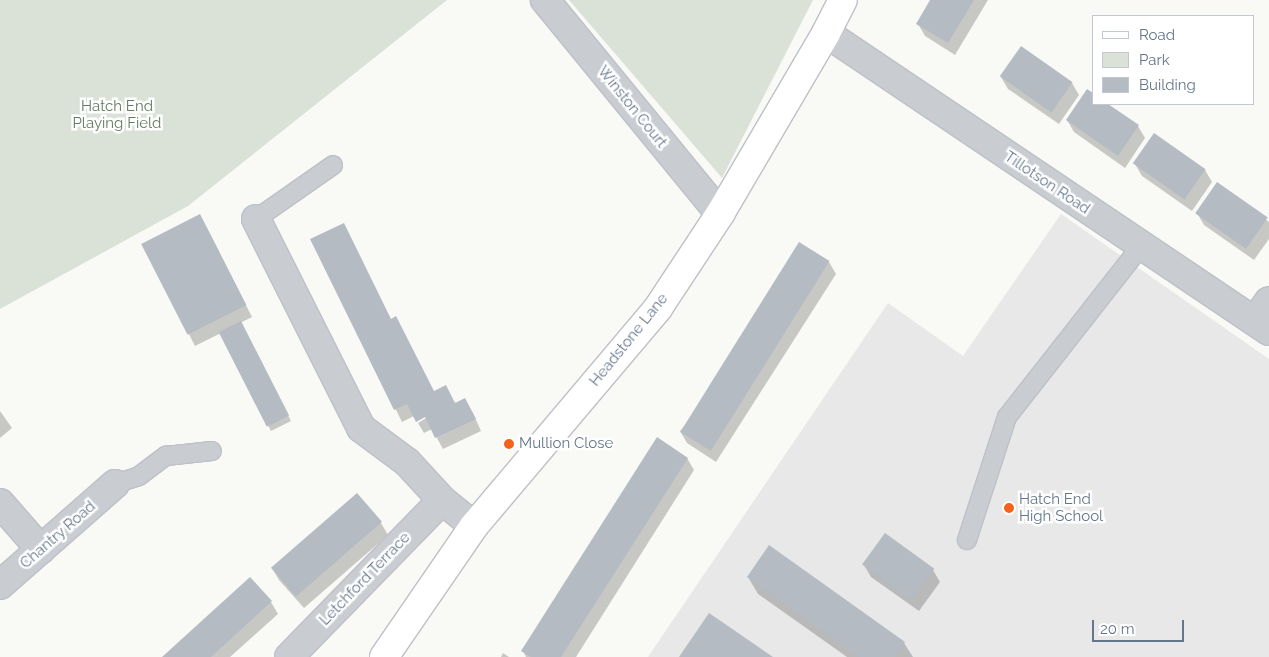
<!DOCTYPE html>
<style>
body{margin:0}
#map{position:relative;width:1269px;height:657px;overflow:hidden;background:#f9f9f6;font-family:Raleway,sans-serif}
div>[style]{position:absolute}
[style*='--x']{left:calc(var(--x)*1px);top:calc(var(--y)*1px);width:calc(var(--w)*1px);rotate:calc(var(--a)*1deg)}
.built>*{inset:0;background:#e7e8e7}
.green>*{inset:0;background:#dae2d7}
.shadow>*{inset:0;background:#0003}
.building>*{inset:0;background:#b4bbc2;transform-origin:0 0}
.roads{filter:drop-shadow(1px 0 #bdc1c7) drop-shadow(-1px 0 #bdc1c7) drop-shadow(0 1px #bdc1c7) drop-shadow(0 -1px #bdc1c7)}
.lane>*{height:18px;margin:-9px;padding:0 9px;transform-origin:9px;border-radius:9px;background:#c9ccd1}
.street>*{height:28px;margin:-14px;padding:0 14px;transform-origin:14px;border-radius:14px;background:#c9ccd1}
.secondary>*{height:28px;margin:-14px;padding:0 14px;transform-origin:14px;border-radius:14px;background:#fff}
.dots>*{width:14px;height:14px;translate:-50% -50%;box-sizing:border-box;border:2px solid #fff;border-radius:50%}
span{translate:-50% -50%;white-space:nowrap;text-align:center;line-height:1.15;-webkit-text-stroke:5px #fff;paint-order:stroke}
.park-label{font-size:15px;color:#647b61}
.street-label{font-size:15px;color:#65768b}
.poi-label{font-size:15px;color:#65768b}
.left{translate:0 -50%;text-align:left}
.legend{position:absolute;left:1092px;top:15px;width:162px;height:90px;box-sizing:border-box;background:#fff;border:1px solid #c1c8d1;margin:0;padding:6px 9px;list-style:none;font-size:15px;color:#65768b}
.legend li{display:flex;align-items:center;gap:10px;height:25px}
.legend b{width:25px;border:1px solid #c1c8d1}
.scale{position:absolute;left:1092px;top:620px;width:92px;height:22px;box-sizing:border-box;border:2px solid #65768b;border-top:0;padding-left:6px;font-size:15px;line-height:18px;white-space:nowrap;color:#65768b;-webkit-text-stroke:4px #fff;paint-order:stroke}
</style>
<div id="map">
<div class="built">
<i style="clip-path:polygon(1061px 214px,1269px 359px,1269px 657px,648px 657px,888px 303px,963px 356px)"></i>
</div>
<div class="green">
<i style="clip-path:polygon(0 0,447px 0,188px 206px,0 309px)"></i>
<i style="clip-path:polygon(569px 0,813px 0,722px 178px)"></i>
</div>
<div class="shadow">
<i style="clip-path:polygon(932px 0,988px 0,955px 55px,925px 36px,918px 24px)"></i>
<i style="clip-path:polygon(1001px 77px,1072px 83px,1079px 95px,1059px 124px,1008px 89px)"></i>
<i style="clip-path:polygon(1093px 104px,1106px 104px,1138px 126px,1145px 138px,1125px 168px,1074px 132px,1067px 120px)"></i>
<i style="clip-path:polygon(1135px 164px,1205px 170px,1212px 182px,1192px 211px,1142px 176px)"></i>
<i style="clip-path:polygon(1217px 184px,1269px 222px,1269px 239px,1254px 260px,1204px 225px,1197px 213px)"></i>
<i style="clip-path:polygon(207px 228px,252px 317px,240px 323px,291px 421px,271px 431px,221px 333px,195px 346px,143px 244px)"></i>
<i style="clip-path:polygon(312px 240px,391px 320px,434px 392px,472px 411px,481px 431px,443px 449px,432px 429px,424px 433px,418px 423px,431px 415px,414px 416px,402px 422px)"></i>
<i style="clip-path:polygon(829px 262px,836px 274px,716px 462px,687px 443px,680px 431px)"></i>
<i style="clip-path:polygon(0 411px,12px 428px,0 438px)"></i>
<i style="clip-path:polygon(687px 458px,694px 470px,576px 657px,526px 657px,523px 651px)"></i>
<i style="clip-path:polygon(357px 495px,381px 523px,388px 535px,304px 608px,279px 580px,272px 568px)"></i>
<i style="clip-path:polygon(769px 547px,904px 643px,913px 657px,847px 657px,758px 594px,748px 577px)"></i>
<i style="clip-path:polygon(864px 565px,933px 570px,940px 582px,919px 611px,871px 577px)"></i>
<i style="clip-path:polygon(271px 602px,278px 614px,230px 657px,164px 657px)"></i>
<i style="clip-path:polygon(503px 653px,509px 657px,501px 657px)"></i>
</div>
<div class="building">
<i style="clip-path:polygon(930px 0,974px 0,948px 43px,916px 24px)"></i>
<i style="left:1021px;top:46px;width:63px;height:37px;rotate:35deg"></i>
<i style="clip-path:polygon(1087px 89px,1093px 93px,1093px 104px,1108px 104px,1139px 125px,1118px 156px,1066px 120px)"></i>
<i style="left:1154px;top:133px;width:63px;height:37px;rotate:35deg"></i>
<i style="left:1217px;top:182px;width:62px;height:38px;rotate:35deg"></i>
<i style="left:200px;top:214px;width:102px;height:66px;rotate:63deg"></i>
<i style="clip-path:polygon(344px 223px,391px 319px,396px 316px,434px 391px,446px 385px,455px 403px,465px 398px,476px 419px,435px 438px,425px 417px,416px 422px,407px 404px,394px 410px,310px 239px)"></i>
<i style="left:799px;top:242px;width:36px;height:224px;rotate:32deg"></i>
<i style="left:241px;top:321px;width:106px;height:25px;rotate:63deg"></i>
<i style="clip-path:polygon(657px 437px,688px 458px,561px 657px,531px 657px,521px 651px)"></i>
<i style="left:357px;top:493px;width:38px;height:114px;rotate:49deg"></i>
<i style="left:885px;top:533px;width:61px;height:39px;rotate:36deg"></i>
<i style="clip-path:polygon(769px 545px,905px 642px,895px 657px,859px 657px,747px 577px)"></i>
<i style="clip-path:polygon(250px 577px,272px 601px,211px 657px,162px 657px)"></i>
<i style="clip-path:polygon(709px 613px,773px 657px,679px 657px)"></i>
</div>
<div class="roads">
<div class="lane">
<i style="--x:256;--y:219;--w:94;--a:-35"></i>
<i style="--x:115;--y:484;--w:25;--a:-18"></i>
<i style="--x:139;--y:476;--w:34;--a:-37"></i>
<i style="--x:166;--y:456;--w:46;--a:-6.2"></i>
<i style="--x:967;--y:540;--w:129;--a:-72"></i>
<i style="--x:1007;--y:417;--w:217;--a:-51.9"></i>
</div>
<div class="street">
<i style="--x:545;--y:0;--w:276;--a:50.7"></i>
<i style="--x:826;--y:33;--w:534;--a:33.93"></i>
<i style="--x:256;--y:219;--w:234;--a:63.3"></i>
<i style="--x:361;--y:428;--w:57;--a:36.5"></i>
<i style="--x:407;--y:462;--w:52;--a:47.4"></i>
<i style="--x:442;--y:500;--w:41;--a:39.1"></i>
<i style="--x:1255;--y:321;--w:24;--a:-55"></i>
<i style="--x:0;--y:503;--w:62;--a:48.9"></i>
<i style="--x:0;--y:585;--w:153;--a:-41.3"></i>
<i style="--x:289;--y:657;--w:219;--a:-45.7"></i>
</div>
<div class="secondary">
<i style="--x:384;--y:657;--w:159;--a:-55.5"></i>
<i style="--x:474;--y:526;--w:285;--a:-49.8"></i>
<i style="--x:658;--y:308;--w:113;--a:-56.6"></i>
<i style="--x:720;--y:214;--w:210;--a:-59.6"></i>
<i style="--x:826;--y:33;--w:37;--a:-63"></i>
</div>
</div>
<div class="dots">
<i style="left:509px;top:444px;background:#f5621b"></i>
<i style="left:1009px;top:508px;background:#f5621b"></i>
</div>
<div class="park-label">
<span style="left:117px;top:115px">Hatch End<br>Playing Field</span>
</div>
<div class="street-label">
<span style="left:632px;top:107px;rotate:51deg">Winston Court</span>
<span style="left:1047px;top:183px;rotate:34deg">Tillotson Road</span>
<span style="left:629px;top:340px;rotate:-51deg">Headstone Lane</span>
<span style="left:58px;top:535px;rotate:-41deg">Chantry Road</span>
<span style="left:365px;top:579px;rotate:-46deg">Letchford Terrace</span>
</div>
<div class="poi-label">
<span class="left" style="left:519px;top:444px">Mullion Close</span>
<span class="left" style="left:1019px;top:508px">Hatch End<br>High School</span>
</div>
<ul class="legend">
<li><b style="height:6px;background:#fff"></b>Road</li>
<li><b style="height:14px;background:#dae2d7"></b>Park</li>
<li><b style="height:14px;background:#b4bbc2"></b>Building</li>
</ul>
<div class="scale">20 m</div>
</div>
